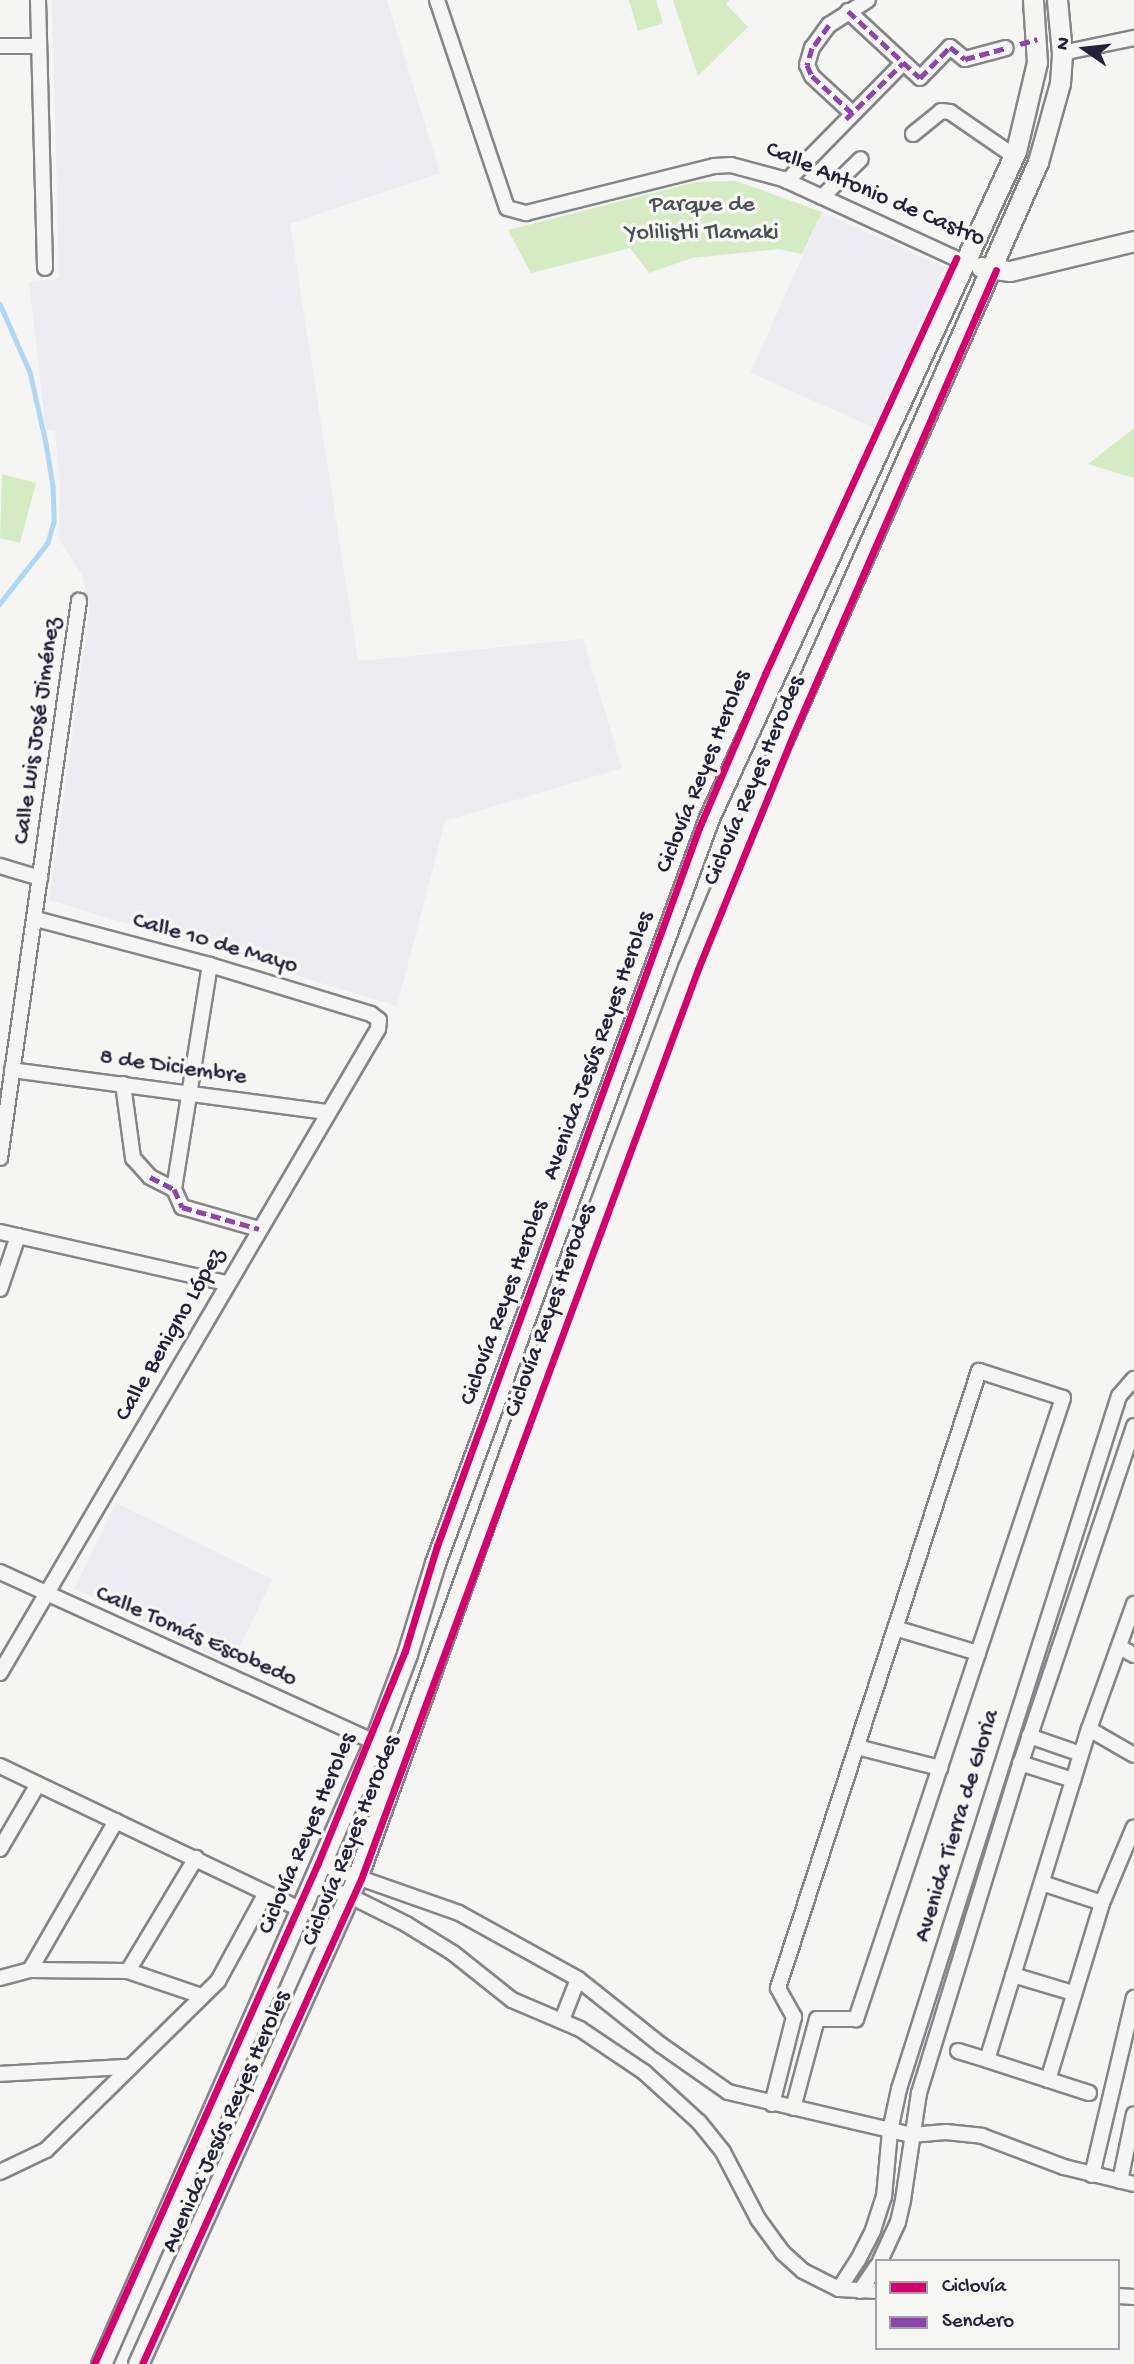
<!DOCTYPE html>
<meta charset="utf-8">
<style>
body{margin:0}
#map{position:relative;width:1134px;height:2364px;overflow:hidden;background:#f5f5f3;font-family:"Gochi Hand",sans-serif}
div>[style]{position:absolute}
[style*='--x']{left:calc(var(--x)*1px);top:calc(var(--y)*1px);width:calc(var(--w)*1px);rotate:calc(var(--a)*1deg)}
.built>*{inset:0;background:#edecf2;transform-origin:0 0}
.green>*{inset:0;background:#d5ebc4}
.stream>*{height:4.5px;margin:-2.25px;padding:0 2.25px;transform-origin:2.25px;border-radius:2.25px;background:#b0d8f2}
.roads{filter:drop-shadow(2px 0 #858589) drop-shadow(-2px 0 #858589) drop-shadow(0 2px #858589) drop-shadow(0 -2px #858589)}
.street>*{height:14px;margin:-7px;padding:0 7px;transform-origin:7px;border-radius:7px;background:#f5f5f3}
.secondary>*{height:19px;margin:-9.5px;padding:0 9.5px;transform-origin:9.5px;border-radius:9.5px;background:#f5f5f3}
.quiet>*{height:5px;margin-top:-2.5px;transform-origin:0;background:repeating-linear-gradient(90deg,#8e44ad 0 10px,transparent 0 15px)}
.cycleway>*{height:7px;margin:-3.5px;padding:0 3.5px;transform-origin:3.5px;border-radius:3.5px;background:#d6006c}
span{translate:-50% -50%;white-space:nowrap;text-align:center;line-height:1.15;-webkit-text-stroke:7px #f6f6f2;paint-order:stroke}
.street-label{font-size:24px;color:#22223b}
.park-label{font-size:24px;color:#485254}
.legend{position:absolute;left:875px;top:2259px;width:245px;height:91px;box-sizing:border-box;background:#f6f6f2;border:2px solid #a1a1a9;margin:0;padding:9px 12px;list-style:none;font-size:21px;color:#22223b}
.legend li{display:flex;align-items:center;gap:14px;height:35px}
.legend b{width:35px;border:2px solid #a1a1a9}
.north{position:absolute;left:1050px;top:14px;width:70px;height:70px;-webkit-text-stroke:5px #f6f6f2;paint-order:stroke;rotate:284deg;font-size:19px;font-weight:700;line-height:28px;text-align:center;color:#22223b}
.north::after{content:'';display:block;margin:auto;width:24px;height:32px;background:#22223b;clip-path:polygon(50% 0,100% 100%,50% 72%,0 100%)}
</style>
<div id="map">
<div class="built">
<i style="clip-path:polygon(52px 0,387px 0,440px 173px,290px 224px,358px 661px,583px 639px,622px 768px,445px 821px,397px 1006px,49px 900px,90px 606px,82px 575px,59px 539px,60px 487px,55px 431px,46px 430px,29px 282px,59px 278px)"></i>
<i style="left:822px;top:212px;width:135px;height:176px;rotate:24deg"></i>
<i style="left:116px;top:1503px;width:174px;height:95px;rotate:26deg"></i>
</div>
<div class="green">
<i style="clip-path:polygon(629px 0,656px 0,663px 23px,638px 31px)"></i>
<i style="clip-path:polygon(673px 0,730px 0,726px 4px,748px 27px,698px 76px)"></i>
<i style="clip-path:polygon(736px 181px,822px 212px,802px 254px,779px 249px,692px 258px,649px 273px,630px 248px,531px 273px,508px 230px,696px 182px)"></i>
<i style="clip-path:polygon(1134px 428px,1134px 478px,1088px 464px)"></i>
<i style="clip-path:polygon(2px 474px,36px 483px,20px 543px,0 538px)"></i>
</div>
<div class="stream">
<i style="--x:0;--y:304;--w:74;--a:66.2"></i>
<i style="--x:30;--y:372;--w:73;--a:77.3"></i>
<i style="--x:46;--y:443;--w:44;--a:80.8"></i>
<i style="--x:53;--y:486;--w:36;--a:88"></i>
<i style="--x:54;--y:522;--w:22;--a:106"></i>
<i style="--x:48;--y:543;--w:78;--a:128.2"></i>
</div>
<div class="roads">
<div class="street">
<i style="--x:38;--y:0;--w:268;--a:88.5"></i>
<i style="--x:437;--y:0;--w:219;--a:71.4"></i>
<i style="--x:507;--y:208;--w:20;--a:15"></i>
<i style="--x:526;--y:213;--w:194;--a:-14"></i>
<i style="--x:714;--y:166;--w:17;--a:-3"></i>
<i style="--x:731;--y:165;--w:54;--a:15.1"></i>
<i style="--x:783;--y:179;--w:201;--a:24.7"></i>
<i style="--x:848;--y:11;--w:98;--a:42.9"></i>
<i style="--x:920;--y:78;--w:43;--a:-45.9"></i>
<i style="--x:950;--y:47;--w:19;--a:39"></i>
<i style="--x:965;--y:59;--w:42;--a:-15"></i>
<i style="--x:0;--y:46;--w:37;--a:0"></i>
<i style="--x:1062;--y:53;--w:74;--a:-11.8"></i>
<i style="--x:852;--y:113;--w:54;--a:-137.2"></i>
<i style="--x:812;--y:76;--w:12;--a:-114"></i>
<i style="--x:807;--y:65;--w:18;--a:-74"></i>
<i style="--x:812;--y:48;--w:29;--a:-54"></i>
<i style="--x:829;--y:25;--w:46;--a:-32.7"></i>
<i style="--x:913;--y:134;--w:36;--a:-39"></i>
<i style="--x:941;--y:111;--w:9;--a:6"></i>
<i style="--x:950;--y:112;--w:78;--a:34.5"></i>
<i style="--x:787;--y:181;--w:165;--a:-45.5"></i>
<i style="--x:822;--y:197;--w:54;--a:-44.3"></i>
<i style="--x:0;--y:866;--w:42;--a:16.7"></i>
<i style="--x:12;--y:1070;--w:318;--a:7.6"></i>
<i style="--x:123;--y:1084;--w:75;--a:82.3"></i>
<i style="--x:133;--y:1158;--w:25;--a:48"></i>
<i style="--x:150;--y:1177;--w:27;--a:27"></i>
<i style="--x:174;--y:1189;--w:20;--a:66"></i>
<i style="--x:182;--y:1207;--w:80;--a:15.9"></i>
<i style="--x:0;--y:1158;--w:563;--a:-81.93"></i>
<i style="--x:174;--y:1189;--w:227;--a:-80.9"></i>
<i style="--x:0;--y:1232;--w:233;--a:12.7"></i>
<i style="--x:0;--y:1289;--w:56;--a:-71.2"></i>
<i style="--x:0;--y:1572;--w:411;--a:24.4"></i>
<i style="--x:895;--y:1628;--w:87;--a:16.8"></i>
<i style="--x:1119;--y:1647;--w:17;--a:28"></i>
<i style="--x:0;--y:1673;--w:747;--a:-59.59"></i>
<i style="--x:378;--y:1029;--w:9;--a:-84"></i>
<i style="--x:379;--y:1020;--w:10;--a:-143"></i>
<i style="--x:371;--y:1014;--w:168;--a:-163.1"></i>
<i style="--x:210;--y:965;--w:180;--a:-165.2"></i>
<i style="--x:1089;--y:1729;--w:52;--a:30"></i>
<i style="--x:1029;--y:1736;--w:55;--a:19.1"></i>
<i style="--x:857;--y:1747;--w:86;--a:14.2"></i>
<i style="--x:1020;--y:1763;--w:56;--a:17.8"></i>
<i style="--x:0;--y:1766;--w:335;--a:25.5"></i>
<i style="--x:0;--y:1849;--w:75;--a:-59.7"></i>
<i style="--x:323;--y:1865;--w:144;--a:19.4"></i>
<i style="--x:459;--y:1913;--w:136;--a:29"></i>
<i style="--x:578;--y:1979;--w:106;--a:38.5"></i>
<i style="--x:661;--y:2045;--w:82;--a:35"></i>
<i style="--x:728;--y:2092;--w:188;--a:13.2"></i>
<i style="--x:911;--y:2135;--w:35;--a:-5"></i>
<i style="--x:946;--y:2132;--w:36;--a:6"></i>
<i style="--x:982;--y:2136;--w:88;--a:20.7"></i>
<i style="--x:1064;--y:2167;--w:72;--a:13.7"></i>
<i style="--x:1042;--y:1883;--w:63;--a:18.4"></i>
<i style="--x:313;--y:1886;--w:36;--a:14"></i>
<i style="--x:348;--y:1895;--w:65;--a:26.6"></i>
<i style="--x:406;--y:1924;--w:55;--a:31.7"></i>
<i style="--x:453;--y:1953;--w:75;--a:38.5"></i>
<i style="--x:512;--y:2000;--w:74;--a:23.1"></i>
<i style="--x:580;--y:2029;--w:77;--a:33.9"></i>
<i style="--x:644;--y:2072;--w:74;--a:42.3"></i>
<i style="--x:699;--y:2122;--w:38;--a:51"></i>
<i style="--x:723;--y:2152;--w:76;--a:62.4"></i>
<i style="--x:758;--y:2219;--w:42;--a:53.7"></i>
<i style="--x:783;--y:2253;--w:27;--a:42"></i>
<i style="--x:803;--y:2271;--w:40;--a:26.6"></i>
<i style="--x:839;--y:2289;--w:38;--a:3"></i>
<i style="--x:30;--y:1970;--w:172;--a:-60"></i>
<i style="--x:128;--y:1971;--w:132;--a:-59"></i>
<i style="--x:1013;--y:1975;--w:63;--a:16.7"></i>
<i style="--x:0;--y:1978;--w:31;--a:-15"></i>
<i style="--x:30;--y:1970;--w:98;--a:0.6"></i>
<i style="--x:128;--y:1971;--w:78;--a:18.7"></i>
<i style="--x:562;--y:2020;--w:44;--a:-68.7"></i>
<i style="--x:958;--y:2051;--w:30;--a:17"></i>
<i style="--x:0;--y:2074;--w:127;--a:-3.2"></i>
<i style="--x:1048;--y:2080;--w:185;--a:-73"></i>
<i style="--x:1102;--y:1903;--w:82;--a:-67.2"></i>
<i style="--x:1089;--y:2093;--w:107;--a:-162.1"></i>
<i style="--x:987;--y:2060;--w:346;--a:-72.9"></i>
<i style="--x:1089;--y:1729;--w:133;--a:-70.2"></i>
<i style="--x:772;--y:2104;--w:90;--a:-75.8"></i>
<i style="--x:794;--y:2017;--w:33;--a:-119"></i>
<i style="--x:778;--y:1988;--w:649;--a:-71.96"></i>
<i style="--x:979;--y:1371;--w:88;--a:17.8"></i>
<i style="--x:1063;--y:1398;--w:655;--a:108.43"></i>
<i style="--x:856;--y:2019;--w:39;--a:180"></i>
<i style="--x:817;--y:2019;--w:92;--a:105.1"></i>
<i style="--x:0;--y:2172;--w:51;--a:-25.6"></i>
<i style="--x:46;--y:2150;--w:241;--a:-44.5"></i>
<i style="--x:218;--y:1981;--w:100;--a:-61.4"></i>
<i style="--x:1092;--y:2175;--w:182;--a:-76.7"></i>
<i style="--x:1120;--y:2181;--w:68;--a:-78.2"></i>
<i style="--x:880;--y:2261;--w:43;--a:-65.2"></i>
<i style="--x:898;--y:2222;--w:23;--a:-77"></i>
<i style="--x:903;--y:2200;--w:108;--a:-81.5"></i>
<i style="--x:919;--y:2093;--w:337;--a:-72.9"></i>
<i style="--x:1018;--y:1771;--w:364;--a:-71.4"></i>
<i style="--x:839;--y:2289;--w:35;--a:-57"></i>
<i style="--x:858;--y:2260;--w:34;--a:-63"></i>
<i style="--x:873;--y:2230;--w:35;--a:-72"></i>
<i style="--x:884;--y:2197;--w:66;--a:-84.8"></i>
<i style="--x:890;--y:2131;--w:43;--a:-77.9"></i>
<i style="--x:899;--y:2089;--w:727;--a:-72.39"></i>
<i style="--x:1119;--y:1396;--w:23;--a:-49"></i>
<i style="--x:860;--y:2291;--w:30;--a:-56"></i>
<i style="--x:1118;--y:2296;--w:16;--a:4"></i>
</div>
<div class="secondary">
<i style="--x:981;--y:267;--w:29;--a:8"></i>
<i style="--x:1010;--y:271;--w:128;--a:-13.6"></i>
<i style="--x:101;--y:2364;--w:679;--a:-66.3"></i>
<i style="--x:374;--y:1742;--w:94;--a:-69.4"></i>
<i style="--x:407;--y:1654;--w:95;--a:-72.9"></i>
<i style="--x:435;--y:1563;--w:794;--a:-69.81"></i>
<i style="--x:709;--y:818;--w:734;--a:-65.28"></i>
<i style="--x:1016;--y:151;--w:91;--a:-76.7"></i>
<i style="--x:1037;--y:62;--w:62;--a:-93.7"></i>
<i style="--x:138;--y:2364;--w:533;--a:-65.74"></i>
<i style="--x:357;--y:1878;--w:672;--a:-70.24"></i>
<i style="--x:584;--y:1246;--w:297;--a:-69.5"></i>
<i style="--x:688;--y:968;--w:248;--a:-67.5"></i>
<i style="--x:783;--y:739;--w:631;--a:-66.16"></i>
<i style="--x:1038;--y:162;--w:82;--a:-74.4"></i>
<i style="--x:1060;--y:83;--w:30;--a:-86"></i>
<i style="--x:1062;--y:53;--w:53;--a:-95.4"></i>
</div>
</div>
<div class="quiet">
<i style="--x:848;--y:11;--w:98;--a:42.9"></i>
<i style="--x:920;--y:78;--w:43;--a:-45.9"></i>
<i style="--x:950;--y:47;--w:19;--a:39"></i>
<i style="--x:965;--y:59;--w:42;--a:-15"></i>
<i style="--x:829;--y:25;--w:29;--a:126"></i>
<i style="--x:812;--y:48;--w:18;--a:106"></i>
<i style="--x:807;--y:65;--w:12;--a:66"></i>
<i style="--x:812;--y:76;--w:54;--a:42.8"></i>
<i style="--x:1020;--y:44;--w:18;--a:-16"></i>
<i style="--x:846;--y:119;--w:80;--a:-44.5"></i>
<i style="--x:150;--y:1177;--w:27;--a:27"></i>
<i style="--x:174;--y:1189;--w:20;--a:66"></i>
<i style="--x:182;--y:1207;--w:80;--a:15.9"></i>
</div>
<div class="cycleway">
<i style="--x:94;--y:2364;--w:549;--a:-65.91"></i>
<i style="--x:318;--y:1863;--w:229;--a:-67.7"></i>
<i style="--x:405;--y:1651;--w:110;--a:-73.1"></i>
<i style="--x:437;--y:1546;--w:764;--a:-69.95"></i>
<i style="--x:699;--y:828;--w:168;--a:-66.8"></i>
<i style="--x:765;--y:674;--w:458;--a:-65.3"></i>
<i style="--x:142;--y:2364;--w:532;--a:-65.7"></i>
<i style="--x:361;--y:1879;--w:970;--a:-69.68"></i>
<i style="--x:698;--y:969;--w:255;--a:-67.9"></i>
<i style="--x:794;--y:733;--w:505;--a:-66.43"></i>
</div>
<div class="street-label">
<span style="left:875px;top:195px;rotate:23deg">Calle Antonio de Castro</span>
<span style="left:38px;top:731px;rotate:-82deg">Calle Luis José Jiménez</span>
<span style="left:704px;top:772px;rotate:-68deg">Ciclovía Reyes Heroles</span>
<span style="left:755px;top:781px;rotate:-67deg">Ciclovía Reyes Herodes</span>
<span style="left:215px;top:944px;rotate:16deg">Calle 10 de Mayo</span>
<span style="left:599px;top:1046px;rotate:-70deg">Avenida Jesús Reyes Heroles</span>
<span style="left:173px;top:1068px;rotate:8deg">8 de Diciembre</span>
<span style="left:505px;top:1303px;rotate:-70deg">Ciclovía Reyes Heroles</span>
<span style="left:551px;top:1311px;rotate:-70deg">Ciclovía Reyes Herodes</span>
<span style="left:171px;top:1335px;rotate:-60deg">Calle Benigno López</span>
<span style="left:196px;top:1637px;rotate:24deg">Calle Tomás Escobedo</span>
<span style="left:958px;top:1826px;rotate:-73deg">Avenida Tierra de Gloria</span>
<span style="left:308px;top:1834px;rotate:-67deg">Ciclovía Reyes Heroles</span>
<span style="left:352px;top:1841px;rotate:-68deg">Ciclovía Reyes Herodes</span>
<span style="left:227px;top:2122px;rotate:-66deg">Avenida Jesús Reyes Heroles</span>
</div>
<div class="park-label">
<span style="left:702px;top:220px">Parque de<br>Yolilistli Tlamaki</span>
</div>
<ul class="legend">
<li><b style="height:9px;background:#d6006c"></b>Ciclovía</li>
<li><b style="height:9px;background:#8e44ad"></b>Sendero</li>
</ul>
<div class="north">N</div>
</div>
